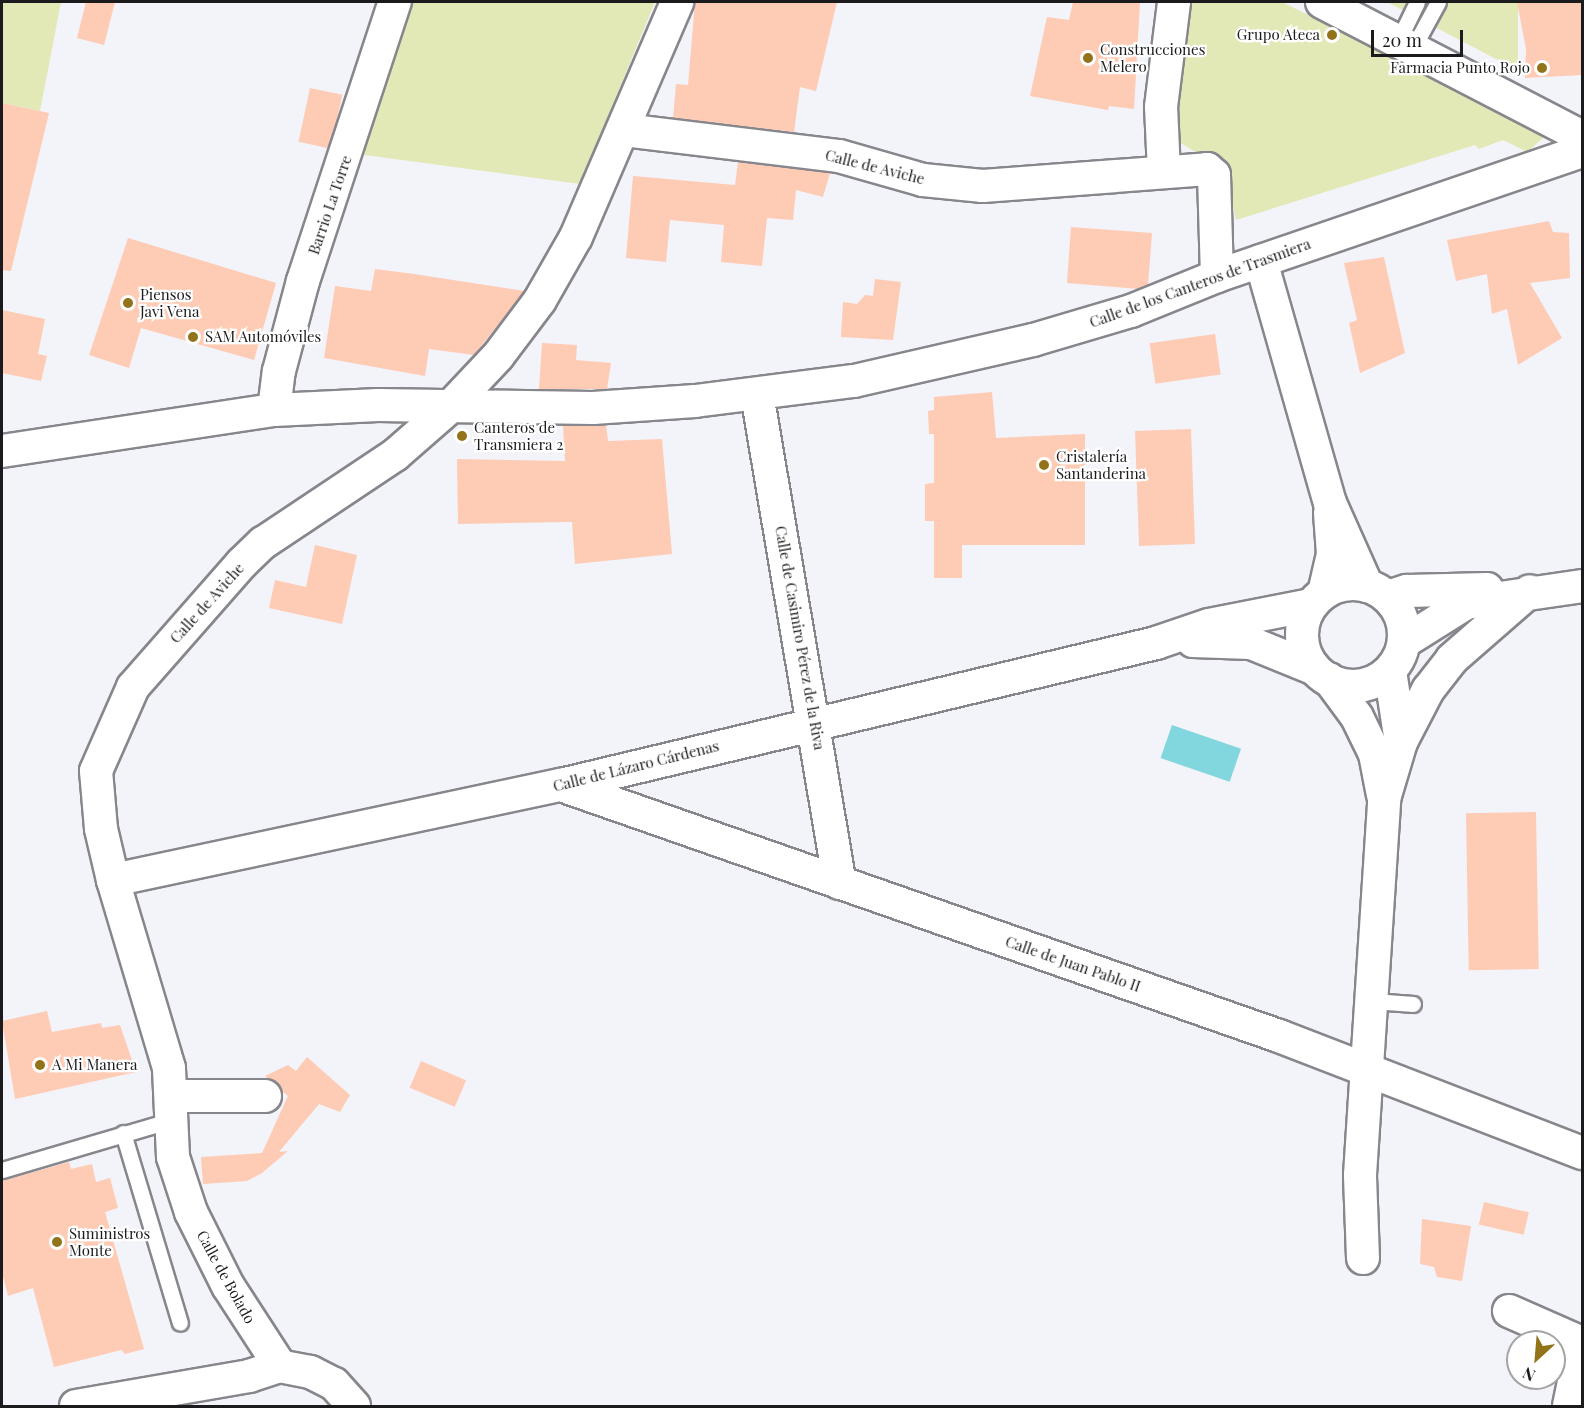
<!DOCTYPE html>
<meta charset="utf-8">
<style>
body{margin:0}
#map{position:relative;width:1584px;height:1408px;overflow:hidden;background:#f3f3fa;font-family:"Playfair Display",serif}
div>[style]{position:absolute}
[style*='--x']{left:calc(var(--x)*1px);top:calc(var(--y)*1px);width:calc(var(--w)*1px);rotate:calc(var(--a)*1deg)}
.green>*{inset:0;background:#e3e9b6}
.water>*{inset:0;background:#82d7df;transform-origin:0 0}
.building>*{inset:0;background:#fecbb4;transform-origin:0 0}
.roads{filter:drop-shadow(2px 0 #86868c) drop-shadow(-2px 0 #86868c) drop-shadow(0 2px #86868c) drop-shadow(0 -2px #86868c)}
.lane>*{height:15px;margin:-7.5px;padding:0 7.5px;transform-origin:7.5px;border-radius:7.5px;background:#fff}
.street>*{height:32px;margin:-16px;padding:0 16px;transform-origin:16px;border-radius:16px;background:#fff}
.street>.ring{margin:-16px;padding:0;box-sizing:content-box;background:none;border:32px solid #fff;border-radius:50%}
.dots>*{width:16px;height:16px;translate:-50% -50%;box-sizing:border-box;border:3px solid #fff;border-radius:50%}
span{translate:-50% -50%;white-space:nowrap;text-align:center;line-height:1.15;-webkit-text-stroke:4.5px #fff;paint-order:stroke}
.poi-label{font-size:15px;color:#1b1b1d}
.right{translate:-100% -50%;text-align:right}
.left{translate:0 -50%;text-align:left}
.street-label{font-size:15px;color:#1b1b1d}
.frame{position:absolute;inset:0;border:3px solid #1b1b1d;pointer-events:none}
.north{position:absolute;left:1506px;top:1330px;width:60px;height:60px;box-sizing:border-box;background:#fff;border:2px solid #a4a4a5;border-radius:50%;rotate:206deg;font-size:16px;font-weight:700;line-height:24px;text-align:center;color:#1b1b1d}
.north::after{content:'';display:block;margin:auto;width:21px;height:27px;background:#92731a;clip-path:polygon(50% 0,100% 100%,50% 72%,0 100%)}
.scale{position:absolute;left:1371px;top:30px;width:92px;height:27px;box-sizing:border-box;border:3px solid #1b1b1d;border-top:0;padding-left:8px;font-size:18px;line-height:21px;white-space:nowrap;color:#1b1b1d;-webkit-text-stroke:4px #fff;paint-order:stroke}
</style>
<div id="map">
<div class="green">
<i style="clip-path:polygon(2px 2px,61px 2px,40px 111px,2px 103px)"></i>
<i style="clip-path:polygon(404px 2px,655px 2px,580px 184px,357px 154px)"></i>
<i style="clip-path:polygon(1187px 2px,1282px 2px,1549px 133px,1527px 152px,1503px 140px,1479px 149px,1475px 145px,1236px 220px,1225px 170px,1179px 142px,1175px 128px)"></i>
<i style="clip-path:polygon(1387px 2px,1518px 2px,1518px 70px,1494px 58px)"></i>
</div>
<div class="water">
<i style="left:1172px;top:725px;width:73px;height:35px;rotate:19deg"></i>
</div>
<div class="building">
<i style="clip-path:polygon(86px 2px,115px 2px,104px 45px,77px 38px)"></i>
<i style="clip-path:polygon(695px 2px,837px 2px,816px 91px,800px 87px,794px 132px,673px 118px,676px 84px,688px 85px)"></i>
<i style="clip-path:polygon(1073px 2px,1140px 2px,1134px 109px,1109px 106px,1108px 110px,1030px 96px,1047px 17px,1069px 20px)"></i>
<i style="clip-path:polygon(1517px 2px,1582px 2px,1582px 75px,1525px 78px,1526px 49px)"></i>
<i style="left:310px;top:88px;width:33px;height:55px;rotate:12deg"></i>
<i style="clip-path:polygon(2px 103px,49px 113px,11px 271px,2px 270px)"></i>
<i style="clip-path:polygon(738px 162px,830px 173px,823px 197px,796px 190px,793px 220px,767px 218px,762px 266px,721px 262px,724px 225px,670px 220px,666px 262px,626px 258px,633px 176px,735px 185px)"></i>
<i style="clip-path:polygon(1549px 221px,1553px 232px,1569px 233px,1570px 278px,1530px 283px,1562px 338px,1518px 365px,1507px 309px,1492px 314px,1487px 274px,1456px 281px,1447px 240px)"></i>
<i style="clip-path:polygon(1071px 227px,1152px 233px,1148px 285px,1139px 289px,1067px 283px)"></i>
<i style="clip-path:polygon(128px 238px,276px 283px,254px 360px,141px 328px,129px 368px,89px 355px)"></i>
<i style="clip-path:polygon(1384px 257px,1405px 353px,1360px 373px,1349px 323px,1357px 320px,1344px 263px)"></i>
<i style="clip-path:polygon(375px 269px,414px 274px,525px 291px,474px 355px,429px 349px,425px 376px,324px 358px,335px 286px,371px 291px)"></i>
<i style="clip-path:polygon(875px 279px,901px 282px,893px 340px,841px 337px,843px 302px,857px 304px,865px 295px,873px 296px)"></i>
<i style="clip-path:polygon(2px 310px,45px 319px,38px 354px,47px 356px,41px 381px,2px 373px)"></i>
<i style="left:1215px;top:334px;width:41px;height:66px;rotate:82deg"></i>
<i style="clip-path:polygon(542px 343px,577px 345px,576px 360px,611px 363px,607px 389px,539px 389px)"></i>
<i style="clip-path:polygon(992px 392px,996px 438px,1085px 434px,1085px 545px,962px 545px,962px 578px,934px 578px,934px 521px,925px 521px,925px 484px,934px 483px,934px 434px,929px 434px,928px 411px,934px 410px,934px 397px)"></i>
<i style="clip-path:polygon(606px 425px,608px 441px,662px 439px,672px 554px,575px 564px,572px 522px,458px 524px,457px 459px,565px 461px,563px 426px)"></i>
<i style="left:1191px;top:429px;width:115px;height:56px;rotate:88deg"></i>
<i style="clip-path:polygon(315px 545px,357px 555px,342px 624px,269px 608px,275px 580px,306px 587px)"></i>
<i style="left:1536px;top:812px;width:157px;height:70px;rotate:89deg"></i>
<i style="clip-path:polygon(47px 1011px,52px 1032px,101px 1023px,102px 1028px,120px 1025px,136px 1072px,15px 1099px,2px 1021px)"></i>
<i style="clip-path:polygon(307px 1057px,350px 1095px,340px 1112px,319px 1104px,279px 1152px,288px 1151px,262px 1173px,247px 1181px,203px 1184px,201px 1157px,262px 1153px,288px 1096px,265px 1076px,288px 1065px,296px 1071px)"></i>
<i style="left:421px;top:1061px;width:49px;height:29px;rotate:23deg"></i>
<i style="clip-path:polygon(69px 1162px,71px 1169px,92px 1164px,96px 1182px,110px 1178px,118px 1208px,105px 1212px,144px 1349px,125px 1354px,121px 1350px,54px 1367px,33px 1288px,8px 1296px,2px 1272px,2px 1181px)"></i>
<i style="left:1484px;top:1202px;width:46px;height:23px;rotate:13deg"></i>
<i style="clip-path:polygon(1422px 1219px,1471px 1226px,1462px 1281px,1437px 1277px,1434px 1267px,1420px 1264px)"></i>
</div>
<div class="roads">
<div class="lane">
<i style="--x:1398;--y:41;--w:43;--a:-64"></i>
<i style="--x:1413;--y:48;--w:52;--a:-61.5"></i>
<i style="--x:1373;--y:1001;--w:40;--a:4.3"></i>
<i style="--x:123;--y:1133;--w:198;--a:73.3"></i>
<i style="--x:2;--y:1170;--w:177;--a:-16.4"></i>
</div>
<div class="street">
<i style="--x:1322;--y:2;--w:293;--a:27.4"></i>
<i style="--x:624;--y:130;--w:217;--a:6.9"></i>
<i style="--x:839;--y:156;--w:87;--a:15.9"></i>
<i style="--x:923;--y:180;--w:60;--a:5.7"></i>
<i style="--x:983;--y:186;--w:225;--a:-4.3"></i>
<i style="--x:1207;--y:169;--w:9;--a:41"></i>
<i style="--x:1214;--y:175;--w:101;--a:88.3"></i>
<i style="--x:1164;--y:172;--w:65;--a:-92.6"></i>
<i style="--x:1161;--y:107;--w:106;--a:-82.9"></i>
<i style="--x:1261;--y:261;--w:252;--a:74.1"></i>
<i style="--x:1330;--y:503;--w:91;--a:66"></i>
<i style="--x:757;--y:394;--w:496;--a:80.4"></i>
<i style="--x:274;--y:410;--w:39;--a:-83"></i>
<i style="--x:279;--y:371;--w:93;--a:-75.1"></i>
<i style="--x:303;--y:281;--w:294;--a:-71.8"></i>
<i style="--x:2;--y:451;--w:275;--a:-8.6"></i>
<i style="--x:274;--y:410;--w:104;--a:-2.8"></i>
<i style="--x:378;--y:405;--w:215;--a:0.8"></i>
<i style="--x:593;--y:408;--w:102;--a:-3.9"></i>
<i style="--x:695;--y:401;--w:160;--a:-7.2"></i>
<i style="--x:854;--y:381;--w:184;--a:-12.9"></i>
<i style="--x:1033;--y:340;--w:102;--a:-16.5"></i>
<i style="--x:1131;--y:311;--w:93;--a:-22.1"></i>
<i style="--x:1217;--y:276;--w:386;--a:-18.9"></i>
<i class="ring" style="left:1302px;top:584px;width:70px;height:70px"></i>
<i style="--x:1324;--y:593;--w:40;--a:-77"></i>
<i style="--x:1333;--y:554;--w:41;--a:-94.2"></i>
<i style="--x:1388;--y:597;--w:20;--a:-18"></i>
<i style="--x:1407;--y:591;--w:80;--a:-1.4"></i>
<i style="--x:1193;--y:641;--w:58;--a:2"></i>
<i style="--x:1251;--y:643;--w:69;--a:22.1"></i>
<i style="--x:1404;--y:642;--w:73;--a:-32.2"></i>
<i style="--x:1466;--y:603;--w:117;--a:-8.3"></i>
<i style="--x:1329;--y:679;--w:47;--a:53.6"></i>
<i style="--x:1357;--y:717;--w:41;--a:64.1"></i>
<i style="--x:1375;--y:754;--w:42;--a:79"></i>
<i style="--x:1401;--y:742;--w:59;--a:-62.6"></i>
<i style="--x:1428;--y:690;--w:39;--a:-52"></i>
<i style="--x:1452;--y:659;--w:103;--a:-41.1"></i>
<i style="--x:561;--y:785;--w:761;--a:19.27"></i>
<i style="--x:1279;--y:1036;--w:325;--a:21.1"></i>
<i style="--x:113;--y:880;--w:458;--a:-12"></i>
<i style="--x:561;--y:785;--w:612;--a:-13.42"></i>
<i style="--x:1156;--y:643;--w:56;--a:-18.8"></i>
<i style="--x:1209;--y:625;--w:104;--a:-11.1"></i>
<i style="--x:171;--y:1096;--w:94;--a:0"></i>
<i style="--x:1363;--y:1258;--w:83;--a:-92.1"></i>
<i style="--x:1360;--y:1175;--w:377;--a:-86.3"></i>
<i style="--x:1384;--y:799;--w:59;--a:-73.4"></i>
<i style="--x:1401;--y:742;--w:72;--a:-98.8"></i>
<i style="--x:1509;--y:1311;--w:80;--a:23.7"></i>
<i style="--x:1582;--y:1343;--w:64;--a:101.7"></i>
<i style="--x:76;--y:1406;--w:176;--a:-9.8"></i>
<i style="--x:249;--y:1376;--w:33;--a:-18"></i>
<i style="--x:354;--y:1406;--w:30;--a:-132"></i>
<i style="--x:334;--y:1384;--w:27;--a:-153"></i>
<i style="--x:310;--y:1372;--w:31;--a:-169"></i>
<i style="--x:280;--y:1366;--w:95;--a:-123"></i>
<i style="--x:228;--y:1286;--w:83;--a:-116.6"></i>
<i style="--x:191;--y:1212;--w:58;--a:-108.1"></i>
<i style="--x:173;--y:1157;--w:89;--a:-92.6"></i>
<i style="--x:169;--y:1068;--w:196;--a:-106.6"></i>
<i style="--x:113;--y:880;--w:52;--a:-103.2"></i>
<i style="--x:101;--y:829;--w:58;--a:-94.9"></i>
<i style="--x:96;--y:771;--w:92;--a:-66.2"></i>
<i style="--x:133;--y:687;--w:165;--a:-48.7"></i>
<i style="--x:242;--y:563;--w:29;--a:-44"></i>
<i style="--x:263;--y:543;--w:159;--a:-33.7"></i>
<i style="--x:395;--y:455;--w:73;--a:-41.1"></i>
<i style="--x:450;--y:407;--w:70;--a:-46.7"></i>
<i style="--x:498;--y:356;--w:70;--a:-53.1"></i>
<i style="--x:540;--y:300;--w:73;--a:-60.3"></i>
<i style="--x:576;--y:237;--w:256;--a:-66.7"></i>
</div>
</div>
<div class="dots">
<i style="left:1332px;top:35px;background:#92731a"></i>
<i style="left:1088px;top:58px;background:#92731a"></i>
<i style="left:1542px;top:68px;background:#92731a"></i>
<i style="left:128px;top:303px;background:#92731a"></i>
<i style="left:193px;top:337px;background:#92731a"></i>
<i style="left:462px;top:436px;background:#92731a"></i>
<i style="left:1044px;top:465px;background:#92731a"></i>
<i style="left:40px;top:1065px;background:#92731a"></i>
<i style="left:57px;top:1242px;background:#92731a"></i>
</div>
<div class="poi-label">
<span class="right" style="left:1320px;top:35px">Grupo Ateca</span>
<span class="left" style="left:1100px;top:58px">Construcciones<br>Melero</span>
<span class="right" style="left:1530px;top:68px">Farmacia Punto Rojo</span>
<span class="left" style="left:140px;top:303px">Piensos<br>Javi Vena</span>
<span class="left" style="left:205px;top:337px">SAM Automóviles</span>
<span class="left" style="left:474px;top:436px">Canteros de<br>Transmiera 2</span>
<span class="left" style="left:1056px;top:465px">Cristalería<br>Santanderina</span>
<span class="left" style="left:52px;top:1065px">A Mi Manera</span>
<span class="left" style="left:69px;top:1242px">Suministros<br>Monte</span>
</div>
<div class="street-label">
<span style="left:875px;top:167px;rotate:14deg">Calle de Aviche</span>
<span style="left:330px;top:205px;rotate:-71deg">Barrio La Torre</span>
<span style="left:1200px;top:283px;rotate:-20deg">Calle de los Canteros de Trasmiera</span>
<span style="left:207px;top:603px;rotate:-48deg">Calle de Aviche</span>
<span style="left:800px;top:638px;rotate:80deg">Calle de Casimiro Pérez de la Riva</span>
<span style="left:636px;top:766px;rotate:-14deg">Calle de Lázaro Cárdenas</span>
<span style="left:1073px;top:964px;rotate:19deg">Calle de Juan Pablo II</span>
<span style="left:226px;top:1277px;rotate:61deg">Calle de Bolado</span>
</div>
<div class="frame"></div>
<div class="north">N</div>
<div class="scale">20 m</div>
</div>
